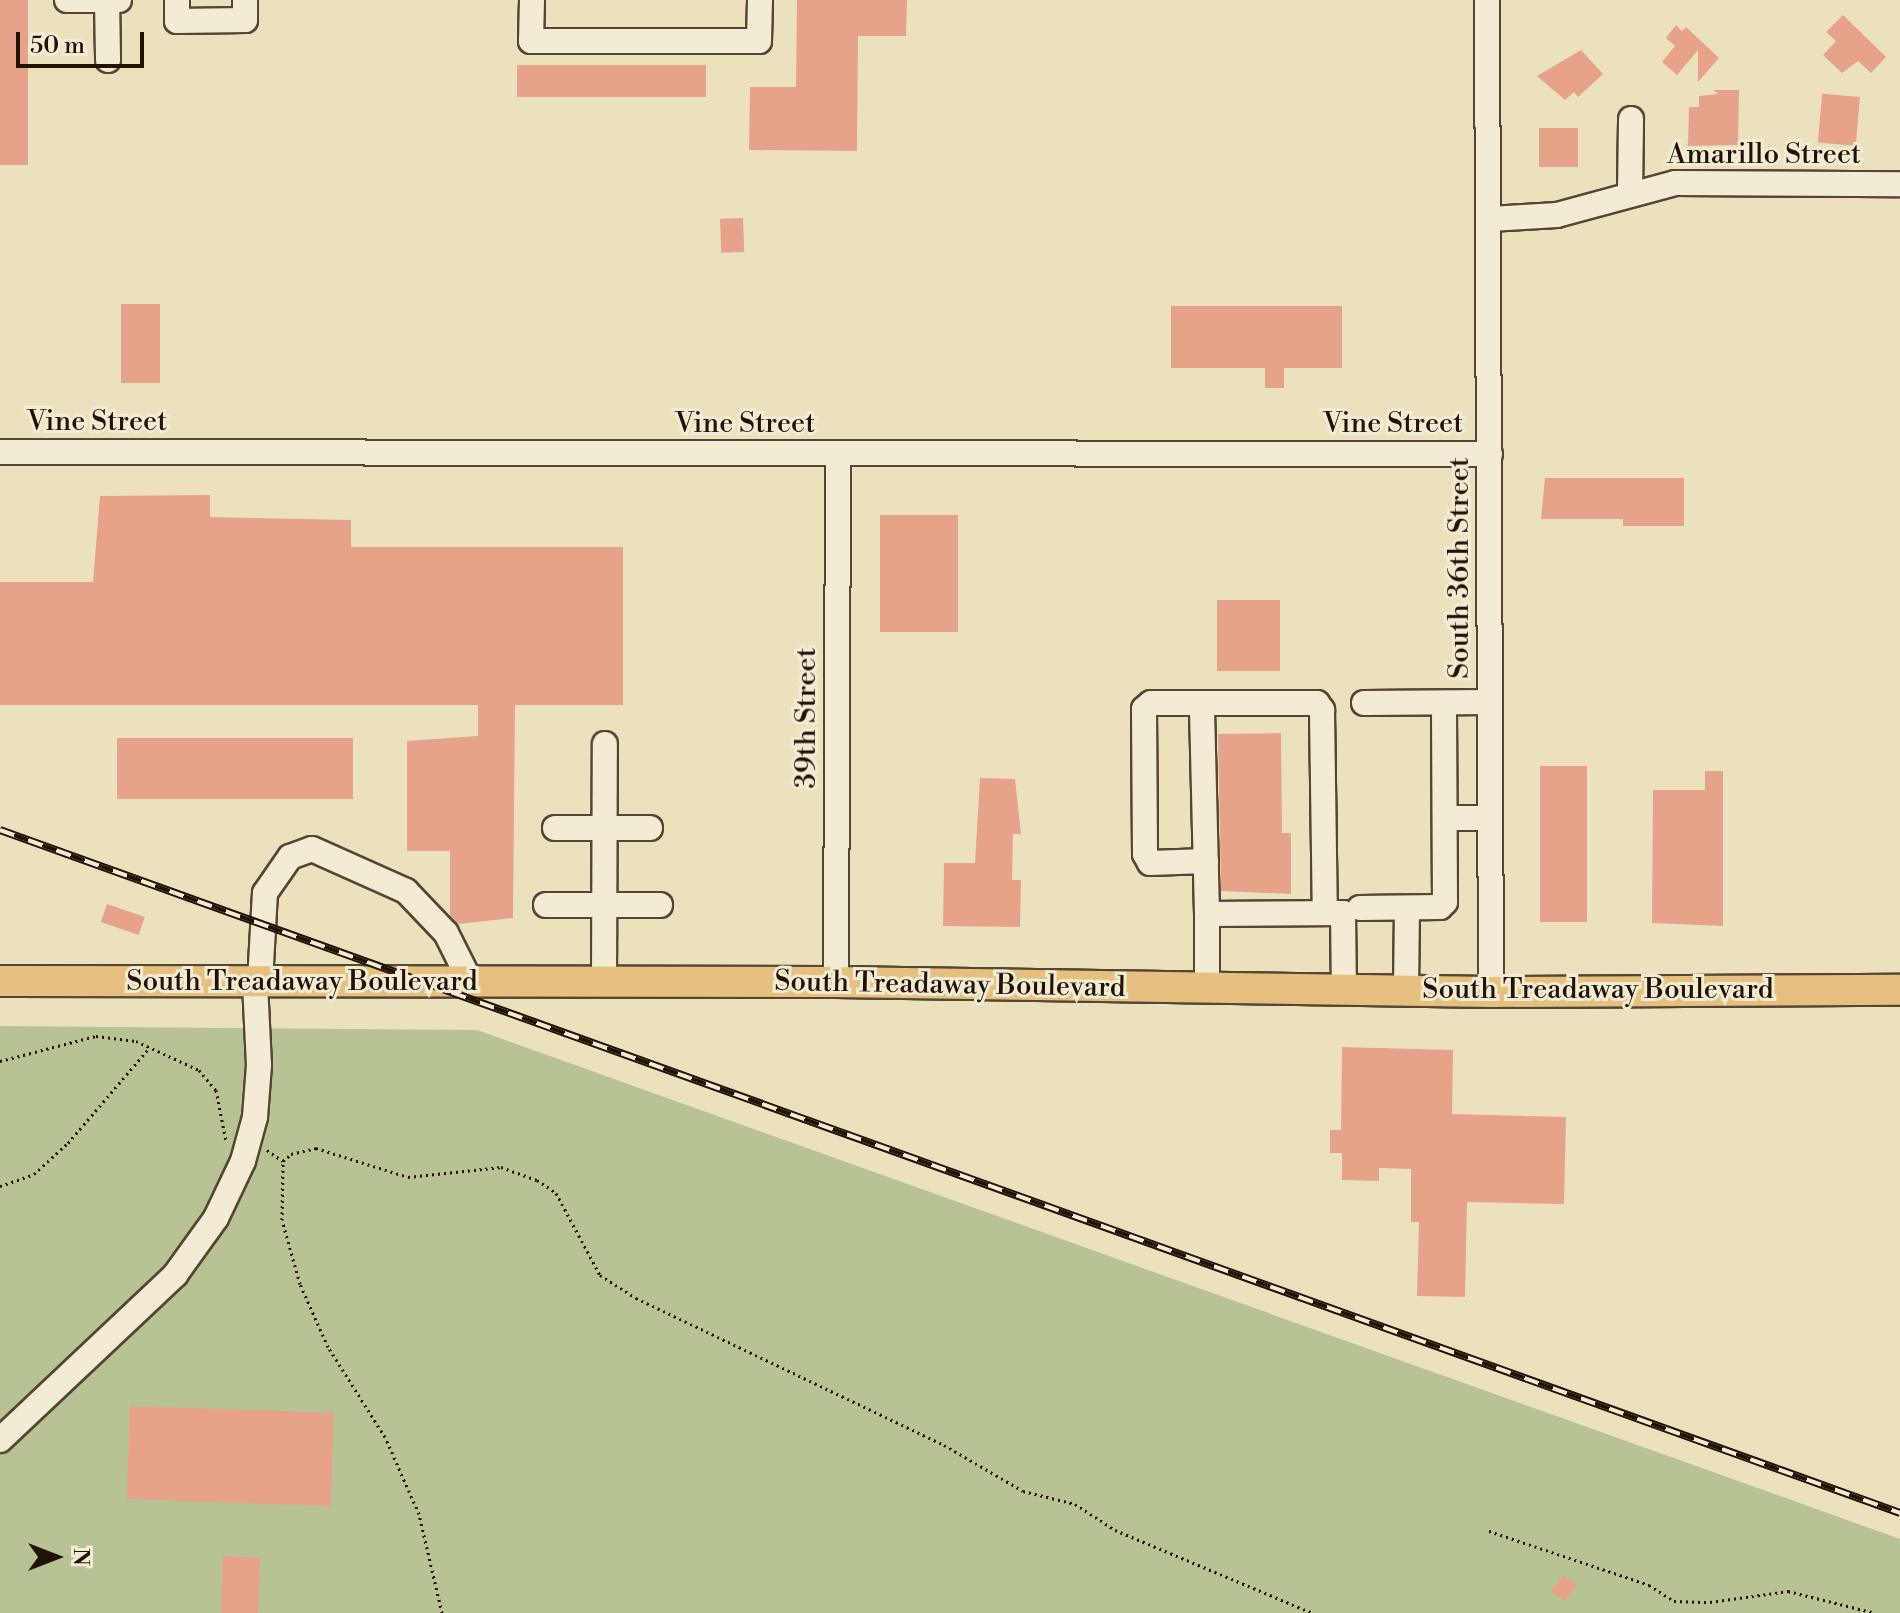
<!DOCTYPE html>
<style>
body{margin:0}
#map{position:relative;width:1900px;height:1613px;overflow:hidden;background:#ece1bd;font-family:"Libre Bodoni",serif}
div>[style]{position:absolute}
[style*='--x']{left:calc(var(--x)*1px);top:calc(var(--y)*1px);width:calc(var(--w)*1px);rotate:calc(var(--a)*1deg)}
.green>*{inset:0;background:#b7c392}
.building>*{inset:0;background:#e6a38a;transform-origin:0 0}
.path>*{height:3px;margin-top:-1.5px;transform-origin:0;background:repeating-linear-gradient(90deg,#211204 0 2px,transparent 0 6px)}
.roads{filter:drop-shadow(2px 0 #544632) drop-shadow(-2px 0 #544632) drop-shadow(0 2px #544632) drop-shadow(0 -2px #544632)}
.minor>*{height:24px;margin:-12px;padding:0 12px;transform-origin:12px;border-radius:12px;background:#f3ecd4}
.major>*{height:30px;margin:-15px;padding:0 15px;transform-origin:15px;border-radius:15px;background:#e6c07e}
.rail>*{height:8px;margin-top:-4px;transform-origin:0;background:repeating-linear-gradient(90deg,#f3ecd4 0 15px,#211204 0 30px);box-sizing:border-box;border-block:2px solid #211204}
span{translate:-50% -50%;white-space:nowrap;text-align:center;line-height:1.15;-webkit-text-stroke:6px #f3ecd4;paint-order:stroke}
.street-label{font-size:28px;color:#211204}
.north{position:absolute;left:16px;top:1517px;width:80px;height:80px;-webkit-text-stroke:6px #f3ecd4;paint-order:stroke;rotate:90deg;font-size:22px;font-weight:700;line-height:32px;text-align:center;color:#211204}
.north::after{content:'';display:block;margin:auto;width:28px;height:36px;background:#211204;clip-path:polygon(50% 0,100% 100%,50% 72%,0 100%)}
.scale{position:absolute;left:16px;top:32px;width:128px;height:36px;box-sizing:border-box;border:4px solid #211204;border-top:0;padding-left:10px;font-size:24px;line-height:28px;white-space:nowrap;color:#211204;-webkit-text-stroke:6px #f3ecd4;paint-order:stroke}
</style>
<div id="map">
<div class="green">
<i style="clip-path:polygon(0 1026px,477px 1030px,1900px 1539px,1900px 1613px,0 1613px)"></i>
</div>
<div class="building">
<i style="left:0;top:0;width:28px;height:165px"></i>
<i style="clip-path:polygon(797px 0,907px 0,906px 36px,858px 36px,857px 151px,749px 150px,750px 87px,796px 87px)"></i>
<i style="clip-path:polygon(1843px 15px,1886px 57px,1871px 73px,1858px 61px,1842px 73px,1823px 55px,1836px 41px,1826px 32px)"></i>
<i style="clip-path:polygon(1676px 25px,1682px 31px,1686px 27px,1719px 58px,1698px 82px,1698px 50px,1677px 75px,1662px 62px,1675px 46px,1666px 38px)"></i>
<i style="clip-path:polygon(1581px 50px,1603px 74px,1578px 97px,1574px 92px,1565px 100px,1537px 76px)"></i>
<i style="left:517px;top:65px;width:189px;height:32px"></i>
<i style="clip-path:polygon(1713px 90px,1739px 90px,1738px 145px,1688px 146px,1689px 107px,1699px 107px,1699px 96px,1718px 94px)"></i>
<i style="left:1860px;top:97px;width:49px;height:38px;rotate:95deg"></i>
<i style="left:1539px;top:128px;width:39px;height:39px"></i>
<i style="left:743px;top:218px;width:34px;height:23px;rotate:88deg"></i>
<i style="left:121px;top:304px;width:39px;height:79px"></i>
<i style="clip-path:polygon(1171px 306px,1342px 306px,1342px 368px,1284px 368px,1284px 388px,1265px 388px,1265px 368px,1171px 368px)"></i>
<i style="clip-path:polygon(1545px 478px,1684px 478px,1684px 526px,1623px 526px,1623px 519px,1541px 519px)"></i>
<i style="clip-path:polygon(210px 495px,210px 517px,351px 520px,351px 547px,623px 547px,623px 705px,515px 705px,513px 918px,458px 924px,450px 916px,450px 851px,407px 851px,407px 741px,478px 736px,478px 705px,0 705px,0 582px,93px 582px,100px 496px)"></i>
<i style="left:880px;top:515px;width:78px;height:117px"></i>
<i style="left:1217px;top:600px;width:63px;height:71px"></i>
<i style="clip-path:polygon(1281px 733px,1282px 833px,1291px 833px,1291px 894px,1221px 891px,1218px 734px)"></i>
<i style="left:117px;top:738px;width:236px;height:61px"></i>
<i style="left:1540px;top:766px;width:47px;height:156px"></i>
<i style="clip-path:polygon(1705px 771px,1723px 771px,1723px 926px,1652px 923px,1653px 790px,1705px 790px)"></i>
<i style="clip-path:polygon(980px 778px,1015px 779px,1021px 834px,1013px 834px,1012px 880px,1021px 880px,1020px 927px,943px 926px,944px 863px,975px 863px)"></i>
<i style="left:107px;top:904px;width:40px;height:19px;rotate:19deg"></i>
<i style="clip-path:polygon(1342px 1047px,1453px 1050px,1452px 1114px,1566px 1117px,1564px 1204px,1467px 1202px,1465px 1297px,1417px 1296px,1419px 1222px,1411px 1222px,1411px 1169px,1379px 1168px,1379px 1181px,1342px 1180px,1342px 1153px,1330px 1153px,1330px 1130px,1341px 1130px)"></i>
<i style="left:130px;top:1406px;width:204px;height:93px;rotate:2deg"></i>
<i style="left:223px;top:1556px;width:37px;height:57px;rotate:2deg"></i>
<i style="left:1563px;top:1575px;width:17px;height:20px;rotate:36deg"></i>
</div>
<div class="path">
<i style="--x:0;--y:1061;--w:99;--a:-14.6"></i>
<i style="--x:96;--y:1036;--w:40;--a:7.1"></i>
<i style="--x:136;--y:1041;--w:69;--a:24.7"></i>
<i style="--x:199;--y:1070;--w:26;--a:50"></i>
<i style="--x:216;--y:1090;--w:52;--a:78.9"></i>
<i style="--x:267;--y:1150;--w:19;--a:35"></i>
<i style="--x:0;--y:1186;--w:36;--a:-19"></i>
<i style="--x:34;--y:1174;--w:46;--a:-42.4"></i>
<i style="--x:68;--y:1143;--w:125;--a:-49.5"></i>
<i style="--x:1489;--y:1531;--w:169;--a:18.6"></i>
<i style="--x:1649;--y:1585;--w:30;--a:33"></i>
<i style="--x:1674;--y:1601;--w:36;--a:2"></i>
<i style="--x:1710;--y:1602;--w:79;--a:-8"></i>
<i style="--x:1788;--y:1591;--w:90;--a:14.2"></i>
<i style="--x:442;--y:1613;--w:102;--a:-103.1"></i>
<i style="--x:419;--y:1514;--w:84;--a:-113.8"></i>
<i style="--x:385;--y:1437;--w:107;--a:-122.3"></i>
<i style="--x:328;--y:1347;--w:69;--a:-114"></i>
<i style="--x:300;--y:1284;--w:66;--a:-105.7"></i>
<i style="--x:282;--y:1220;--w:59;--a:-89"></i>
<i style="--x:283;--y:1161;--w:11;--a:-41"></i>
<i style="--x:291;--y:1154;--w:26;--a:-13"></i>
<i style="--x:316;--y:1148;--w:96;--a:17.5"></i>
<i style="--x:408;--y:1177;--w:94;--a:-6.1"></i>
<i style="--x:501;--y:1167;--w:38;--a:20"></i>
<i style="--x:537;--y:1180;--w:23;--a:34"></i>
<i style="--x:556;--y:1193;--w:93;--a:61.8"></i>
<i style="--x:600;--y:1275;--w:43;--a:32.6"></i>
<i style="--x:636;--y:1298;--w:341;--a:25.5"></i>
<i style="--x:944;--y:1445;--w:91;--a:30.2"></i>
<i style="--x:1023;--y:1491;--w:54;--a:14"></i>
<i style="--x:1075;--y:1504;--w:48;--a:33"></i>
<i style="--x:1115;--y:1530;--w:214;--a:22.8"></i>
</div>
<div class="roads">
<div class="minor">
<i style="--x:67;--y:0;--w:52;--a:0"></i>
<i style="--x:107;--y:0;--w:60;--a:89"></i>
<i style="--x:177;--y:0;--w:21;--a:90"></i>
<i style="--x:177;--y:21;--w:68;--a:-0.8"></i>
<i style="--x:245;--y:20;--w:20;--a:-90"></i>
<i style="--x:532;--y:0;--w:41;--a:91.4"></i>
<i style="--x:531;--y:41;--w:228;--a:0"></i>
<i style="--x:759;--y:41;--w:41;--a:-88.6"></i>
<i style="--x:1487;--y:0;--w:992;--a:89.77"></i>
<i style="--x:1630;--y:193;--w:74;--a:-89.2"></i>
<i style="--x:1490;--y:219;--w:67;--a:-3.4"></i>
<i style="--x:1557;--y:215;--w:123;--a:-15.1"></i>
<i style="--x:1676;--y:183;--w:224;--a:0.3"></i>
<i style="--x:0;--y:452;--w:1490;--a:0.08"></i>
<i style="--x:1202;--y:703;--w:51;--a:180"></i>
<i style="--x:1151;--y:703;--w:9;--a:139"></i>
<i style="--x:1144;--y:709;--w:145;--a:89.6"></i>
<i style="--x:1145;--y:854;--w:10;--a:61"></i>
<i style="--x:1150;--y:863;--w:56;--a:-2"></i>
<i style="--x:1364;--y:703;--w:126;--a:-0.5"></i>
<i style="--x:1445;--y:818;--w:45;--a:0"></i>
<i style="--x:555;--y:828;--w:95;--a:0"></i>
<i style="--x:546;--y:905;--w:114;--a:0"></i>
<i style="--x:1360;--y:908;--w:80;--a:-0.7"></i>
<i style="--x:1440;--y:907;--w:7;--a:-45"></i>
<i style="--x:1445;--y:902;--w:199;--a:-90.3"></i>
<i style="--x:1207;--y:914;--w:211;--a:-91.4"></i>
<i style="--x:1202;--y:703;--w:115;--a:0"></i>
<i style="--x:1317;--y:703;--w:9;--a:54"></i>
<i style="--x:1322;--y:710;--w:203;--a:89.2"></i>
<i style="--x:260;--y:982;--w:89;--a:-86.8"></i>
<i style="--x:265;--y:893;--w:44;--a:-55.2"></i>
<i style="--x:290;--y:857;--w:23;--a:-20"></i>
<i style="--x:312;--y:849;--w:103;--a:24.1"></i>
<i style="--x:406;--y:891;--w:58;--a:46.4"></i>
<i style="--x:446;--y:933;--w:56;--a:63.4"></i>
<i style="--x:836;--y:982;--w:528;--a:-89.78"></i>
<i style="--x:604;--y:983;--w:239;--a:-89.8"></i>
<i style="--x:1207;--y:988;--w:74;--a:-90"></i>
<i style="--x:1207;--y:914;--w:136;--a:-0.4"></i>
<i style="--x:1343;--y:913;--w:77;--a:89.3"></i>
<i style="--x:1406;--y:990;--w:82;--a:-89.3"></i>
<i style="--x:0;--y:1440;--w:241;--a:-43.3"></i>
<i style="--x:175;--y:1275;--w:70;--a:-54.3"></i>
<i style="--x:216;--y:1218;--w:63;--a:-64.7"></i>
<i style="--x:243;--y:1161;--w:46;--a:-74.7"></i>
<i style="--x:255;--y:1117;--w:52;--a:-85.6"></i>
<i style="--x:259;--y:1065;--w:83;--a:-92.8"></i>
</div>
<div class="major">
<i style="--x:0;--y:981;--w:836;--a:0.07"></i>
<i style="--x:836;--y:982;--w:655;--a:0.87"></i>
<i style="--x:1491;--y:992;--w:409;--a:-0.3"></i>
</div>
</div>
<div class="rail">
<i style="--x:0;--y:830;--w:2019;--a:19.77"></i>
</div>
<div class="street-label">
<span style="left:1764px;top:155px">Amarillo Street</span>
<span style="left:97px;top:422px">Vine Street</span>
<span style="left:745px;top:424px">Vine Street</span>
<span style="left:1393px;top:424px">Vine Street</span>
<span style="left:1460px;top:568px;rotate:-90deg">South 36th Street</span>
<span style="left:807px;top:718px;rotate:-90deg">39th Street</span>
<span style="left:302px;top:982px">South Treadaway Boulevard</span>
<span style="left:950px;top:985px;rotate:1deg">South Treadaway Boulevard</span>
<span style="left:1598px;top:990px">South Treadaway Boulevard</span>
</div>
<div class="north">N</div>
<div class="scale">50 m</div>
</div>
